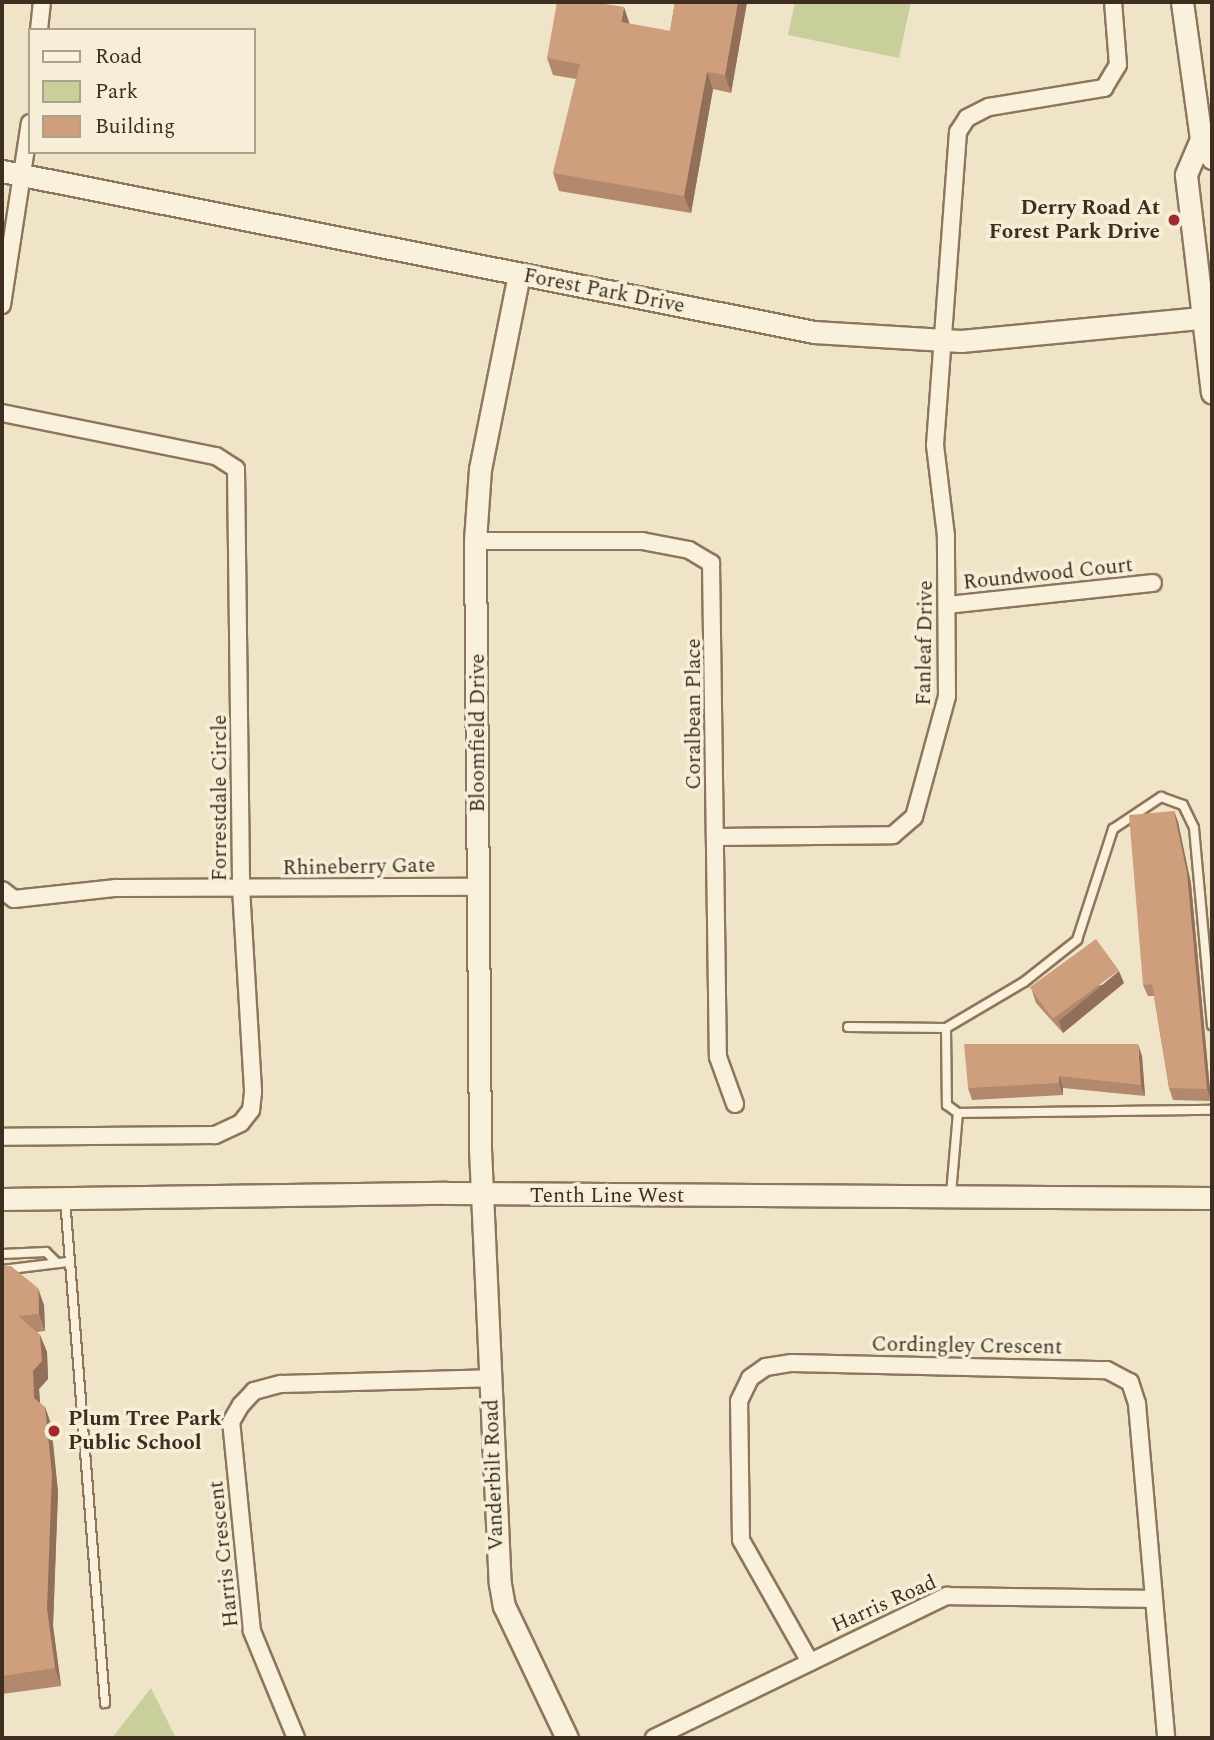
<!DOCTYPE html>
<style>
body{margin:0}
#map{position:relative;width:1214px;height:1740px;overflow:hidden;background:#f0e4c8;font-family:Spectral,serif}
div>[style]{position:absolute}
[style*='--x']{left:calc(var(--x)*1px);top:calc(var(--y)*1px);width:calc(var(--w)*1px);rotate:calc(var(--a)*1deg)}
.green>*{inset:0;background:#c9cf9b}
.roads{filter:drop-shadow(2px 0 #8d765c) drop-shadow(-2px 0 #8d765c) drop-shadow(0 2px #8d765c) drop-shadow(0 -2px #8d765c)}
.lane>*{height:8px;margin:-4px;padding:0 4px;transform-origin:4px;border-radius:4px;background:#faf1dc}
.street>*{height:16px;margin:-8px;padding:0 8px;transform-origin:8px;border-radius:8px;background:#faf1dc}
.secondary>*{height:21px;margin:-10.5px;padding:0 10.5px;transform-origin:10.5px;border-radius:10.5px;background:#faf1dc}
.wall>*{inset:0;background:#b2896c}
.shaded-wall>*{inset:0;background:#916f58}
.building>*{inset:0;background:#cf9f7d;transform-origin:0 0}
.dots>*{width:19px;height:19px;translate:-50% -50%;box-sizing:border-box;border:4px solid #f7eed8;border-radius:50%}
span{translate:-50% -50%;white-space:nowrap;text-align:center;line-height:1.15;-webkit-text-stroke:7px #f7eed8;paint-order:stroke}
.poi-label{font-size:21px;color:#3d2e20;font-weight:700}
.right{translate:-100% -50%;text-align:right}
.left{translate:0 -50%;text-align:left}
.street-label{font-size:21px;color:#3d2e20}
.frame{position:absolute;inset:0;border:4px solid #3d2e20;pointer-events:none}
.legend{position:absolute;left:28px;top:28px;width:228px;height:126px;box-sizing:border-box;background:#f7eed8;border:2px solid #ada18e;margin:0;padding:9px 12px;list-style:none;font-size:21px;color:#3d2e20}
.legend li{display:flex;align-items:center;gap:14px;height:35px}
.legend b{width:35px;border:2px solid #ada18e}
</style>
<div id="map">
<div class="green">
<i style="clip-path:polygon(795px 2px,911px 2px,899px 58px,788px 35px)"></i>
<i style="clip-path:polygon(151px 1688px,176px 1738px,112px 1738px)"></i>
</div>
<div class="roads">
<div class="lane">
<i style="--x:848;--y:1027;--w:98;--a:0.6"></i>
<i style="--x:946;--y:1028;--w:91;--a:-30.5"></i>
<i style="--x:1024;--y:982;--w:68;--a:-38.4"></i>
<i style="--x:1077;--y:940;--w:117;--a:-72"></i>
<i style="--x:1113;--y:829;--w:58;--a:-33.7"></i>
<i style="--x:1161;--y:797;--w:23;--a:20"></i>
<i style="--x:1183;--y:805;--w:25;--a:64"></i>
<i style="--x:1194;--y:828;--w:198;--a:84.8"></i>
<i style="--x:946;--y:1028;--w:77;--a:89.3"></i>
<i style="--x:947;--y:1105;--w:14;--a:36"></i>
<i style="--x:958;--y:1113;--w:254;--a:-0.7"></i>
<i style="--x:951;--y:1194;--w:81;--a:-85.1"></i>
<i style="--x:65;--y:1199;--w:506;--a:85.46"></i>
<i style="--x:2;--y:1254;--w:44;--a:-2.6"></i>
<i style="--x:46;--y:1252;--w:14;--a:45"></i>
<i style="--x:2;--y:1270;--w:66;--a:-6.9"></i>
</div>
<div class="street">
<i style="--x:39;--y:30;--w:28;--a:-84"></i>
<i style="--x:2;--y:305;--w:184;--a:-81.3"></i>
<i style="--x:2;--y:413;--w:218;--a:11.4"></i>
<i style="--x:216;--y:456;--w:24;--a:33"></i>
<i style="--x:236;--y:469;--w:419;--a:89.3"></i>
<i style="--x:241;--y:888;--w:204;--a:86.6"></i>
<i style="--x:253;--y:1092;--w:18;--a:96"></i>
<i style="--x:251;--y:1110;--w:16;--a:128"></i>
<i style="--x:241;--y:1123;--w:29;--a:155"></i>
<i style="--x:215;--y:1135;--w:213;--a:179.5"></i>
<i style="--x:475;--y:541;--w:167;--a:0"></i>
<i style="--x:642;--y:541;--w:48;--a:10.8"></i>
<i style="--x:689;--y:550;--w:26;--a:31"></i>
<i style="--x:711;--y:563;--w:494;--a:89.2"></i>
<i style="--x:718;--y:1057;--w:50;--a:70.1"></i>
<i style="--x:947;--y:605;--w:207;--a:-6.1"></i>
<i style="--x:715;--y:837;--w:178;--a:-0.6"></i>
<i style="--x:893;--y:835;--w:28;--a:-41"></i>
<i style="--x:914;--y:817;--w:125;--a:-74.7"></i>
<i style="--x:947;--y:696;--w:160;--a:-90.4"></i>
<i style="--x:946;--y:536;--w:92;--a:-96.9"></i>
<i style="--x:935;--y:445;--w:314;--a:-85.8"></i>
<i style="--x:958;--y:132;--w:17;--a:-57"></i>
<i style="--x:967;--y:118;--w:25;--a:-27"></i>
<i style="--x:989;--y:107;--w:117;--a:-9.4"></i>
<i style="--x:1104;--y:88;--w:27;--a:-59"></i>
<i style="--x:1118;--y:65;--w:63;--a:-94.5"></i>
<i style="--x:2;--y:890;--w:15;--a:37"></i>
<i style="--x:14;--y:899;--w:103;--a:-6.2"></i>
<i style="--x:116;--y:888;--w:362;--a:-0.2"></i>
<i style="--x:810;--y:1662;--w:140;--a:-119.5"></i>
<i style="--x:741;--y:1540;--w:139;--a:-90.8"></i>
<i style="--x:739;--y:1401;--w:25;--a:-64"></i>
<i style="--x:750;--y:1378;--w:19;--a:-35"></i>
<i style="--x:766;--y:1367;--w:26;--a:-9"></i>
<i style="--x:792;--y:1363;--w:315;--a:1.3"></i>
<i style="--x:1107;--y:1370;--w:26;--a:28"></i>
<i style="--x:1130;--y:1382;--w:23;--a:72"></i>
<i style="--x:1137;--y:1404;--w:335;--a:85"></i>
<i style="--x:296;--y:1738;--w:116;--a:-112.4"></i>
<i style="--x:252;--y:1631;--w:210;--a:-95.7"></i>
<i style="--x:231;--y:1422;--w:20;--a:-60"></i>
<i style="--x:241;--y:1405;--w:19;--a:-47"></i>
<i style="--x:254;--y:1391;--w:28;--a:-15"></i>
<i style="--x:281;--y:1384;--w:209;--a:-1.6"></i>
<i style="--x:654;--y:1738;--w:326;--a:-25.9"></i>
<i style="--x:947;--y:1596;--w:204;--a:0.8"></i>
</div>
<div class="secondary">
<i style="--x:1182;--y:2;--w:138;--a:82.1"></i>
<i style="--x:1201;--y:139;--w:22;--a:60"></i>
<i style="--x:1201;--y:139;--w:39;--a:113"></i>
<i style="--x:1186;--y:175;--w:219;--a:83.2"></i>
<i style="--x:2;--y:171;--w:828;--a:11.21"></i>
<i style="--x:814;--y:332;--w:147;--a:3.5"></i>
<i style="--x:961;--y:341;--w:252;--a:-5.5"></i>
<i style="--x:519;--y:274;--w:199;--a:101.3"></i>
<i style="--x:480;--y:469;--w:72;--a:94"></i>
<i style="--x:475;--y:541;--w:608;--a:89.53"></i>
<i style="--x:480;--y:1149;--w:435;--a:87.4"></i>
<i style="--x:500;--y:1584;--w:22;--a:80"></i>
<i style="--x:504;--y:1606;--w:146;--a:64.5"></i>
<i style="--x:2;--y:1199;--w:444;--a:-0.8"></i>
<i style="--x:446;--y:1193;--w:766;--a:0.37"></i>
</div>
</div>
<div class="wall">
<i style="clip-path:polygon(675px 2px,747px 2px,731px 93px,713px 89px,691px 213px,559px 191px,553px 173px,576px 79px,553px 75px,547px 58px,630px 24px,670px 31px)"></i>
<i style="clip-path:polygon(1174px 811px,1178px 822px,1191px 884px,1211px 1101px,1173px 1100px,1169px 1088px,1154px 996px,1148px 996px,1143px 985px)"></i>
<i style="clip-path:polygon(1124px 983px,1063px 1033px,1036px 1003px,1032px 991px)"></i>
<i style="clip-path:polygon(1142px 1056px,1145px 1096px,1063px 1088px,1063px 1095px,972px 1100px,968px 1088px)"></i>
<i style="clip-path:polygon(2px 1266px,44px 1305px,45px 1331px,37px 1332px,40px 1335px,47px 1352px,48px 1379px,39px 1389px,40px 1403px,45px 1407px,51px 1424px,58px 1492px,53px 1626px,61px 1686px,2px 1694px)"></i>
</div>
<div class="shaded-wall">
<i style="clip-path:polygon(738px 2px,747px 2px,731px 93px,725px 75px)"></i>
<i style="clip-path:polygon(624px 7px,630px 25px,621px 22px)"></i>
<i style="clip-path:polygon(707px 72px,713px 89px,691px 213px,684px 196px)"></i>
<i style="clip-path:polygon(1174px 811px,1178px 822px,1191px 884px,1211px 1101px,1207px 1089px)"></i>
<i style="clip-path:polygon(1119px 971px,1124px 983px,1063px 1033px,1059px 1021px)"></i>
<i style="clip-path:polygon(1138px 1044px,1142px 1056px,1145px 1096px,1141px 1085px)"></i>
<i style="clip-path:polygon(1059px 1076px,1063px 1088px,1063px 1095px,1059px 1083px)"></i>
<i style="clip-path:polygon(38px 1288px,44px 1305px,45px 1331px,39px 1314px)"></i>
<i style="clip-path:polygon(40px 1335px,47px 1352px,48px 1379px,39px 1389px,41px 1415px,34px 1398px,33px 1371px)"></i>
<i style="clip-path:polygon(45px 1407px,51px 1424px,58px 1492px,53px 1626px,61px 1686px,55px 1668px,47px 1609px)"></i>
</div>
<div class="building">
<i style="clip-path:polygon(557px 2px,592px 2px,624px 7px,621px 22px,670px 31px,675px 2px,738px 2px,725px 75px,707px 72px,684px 196px,553px 173px,580px 64px,547px 58px)"></i>
<i style="clip-path:polygon(1174px 811px,1187px 873px,1207px 1089px,1169px 1088px,1152px 984px,1143px 985px,1129px 815px)"></i>
<i style="left:1096px;top:939px;width:39px;height:82px;rotate:54deg"></i>
<i style="clip-path:polygon(964px 1044px,1138px 1044px,1141px 1085px,1059px 1076px,1059px 1083px,968px 1088px)"></i>
<i style="clip-path:polygon(2px 1266px,11px 1266px,38px 1288px,39px 1314px,18px 1316px,40px 1335px,42px 1361px,33px 1371px,34px 1398px,45px 1407px,52px 1474px,47px 1609px,55px 1668px,2px 1676px)"></i>
</div>
<div class="dots">
<i style="left:1174px;top:220px;background:#9e2a2b"></i>
<i style="left:54px;top:1431px;background:#9e2a2b"></i>
</div>
<div class="poi-label">
<span class="right" style="left:1160px;top:220px">Derry Road At<br>Forest Park Drive</span>
<span class="left" style="left:68px;top:1431px">Plum Tree Park<br>Public School</span>
</div>
<div class="street-label">
<span style="left:604px;top:291px;rotate:11deg">Forest Park Drive</span>
<span style="left:1048px;top:574px;rotate:-6deg">Roundwood Court</span>
<span style="left:925px;top:643px;rotate:-89deg">Fanleaf Drive</span>
<span style="left:694px;top:714px;rotate:-90deg">Coralbean Place</span>
<span style="left:478px;top:733px;rotate:-90deg">Bloomfield Drive</span>
<span style="left:220px;top:798px;rotate:-90deg">Forrestdale Circle</span>
<span style="left:359px;top:867px;rotate:-1deg">Rhineberry Gate</span>
<span style="left:607px;top:1196px">Tenth Line West</span>
<span style="left:967px;top:1346px;rotate:1deg">Cordingley Crescent</span>
<span style="left:494px;top:1475px;rotate:-92deg">Vanderbilt Road</span>
<span style="left:224px;top:1554px;rotate:-96deg">Harris Crescent</span>
<span style="left:884px;top:1604px;rotate:-24deg">Harris Road</span>
</div>
<div class="frame"></div>
<ul class="legend">
<li><b style="height:9px;background:#faf1dc"></b>Road</li>
<li><b style="height:19px;background:#c9cf9b"></b>Park</li>
<li><b style="height:19px;background:#cf9f7d"></b>Building</li>
</ul>
</div>
